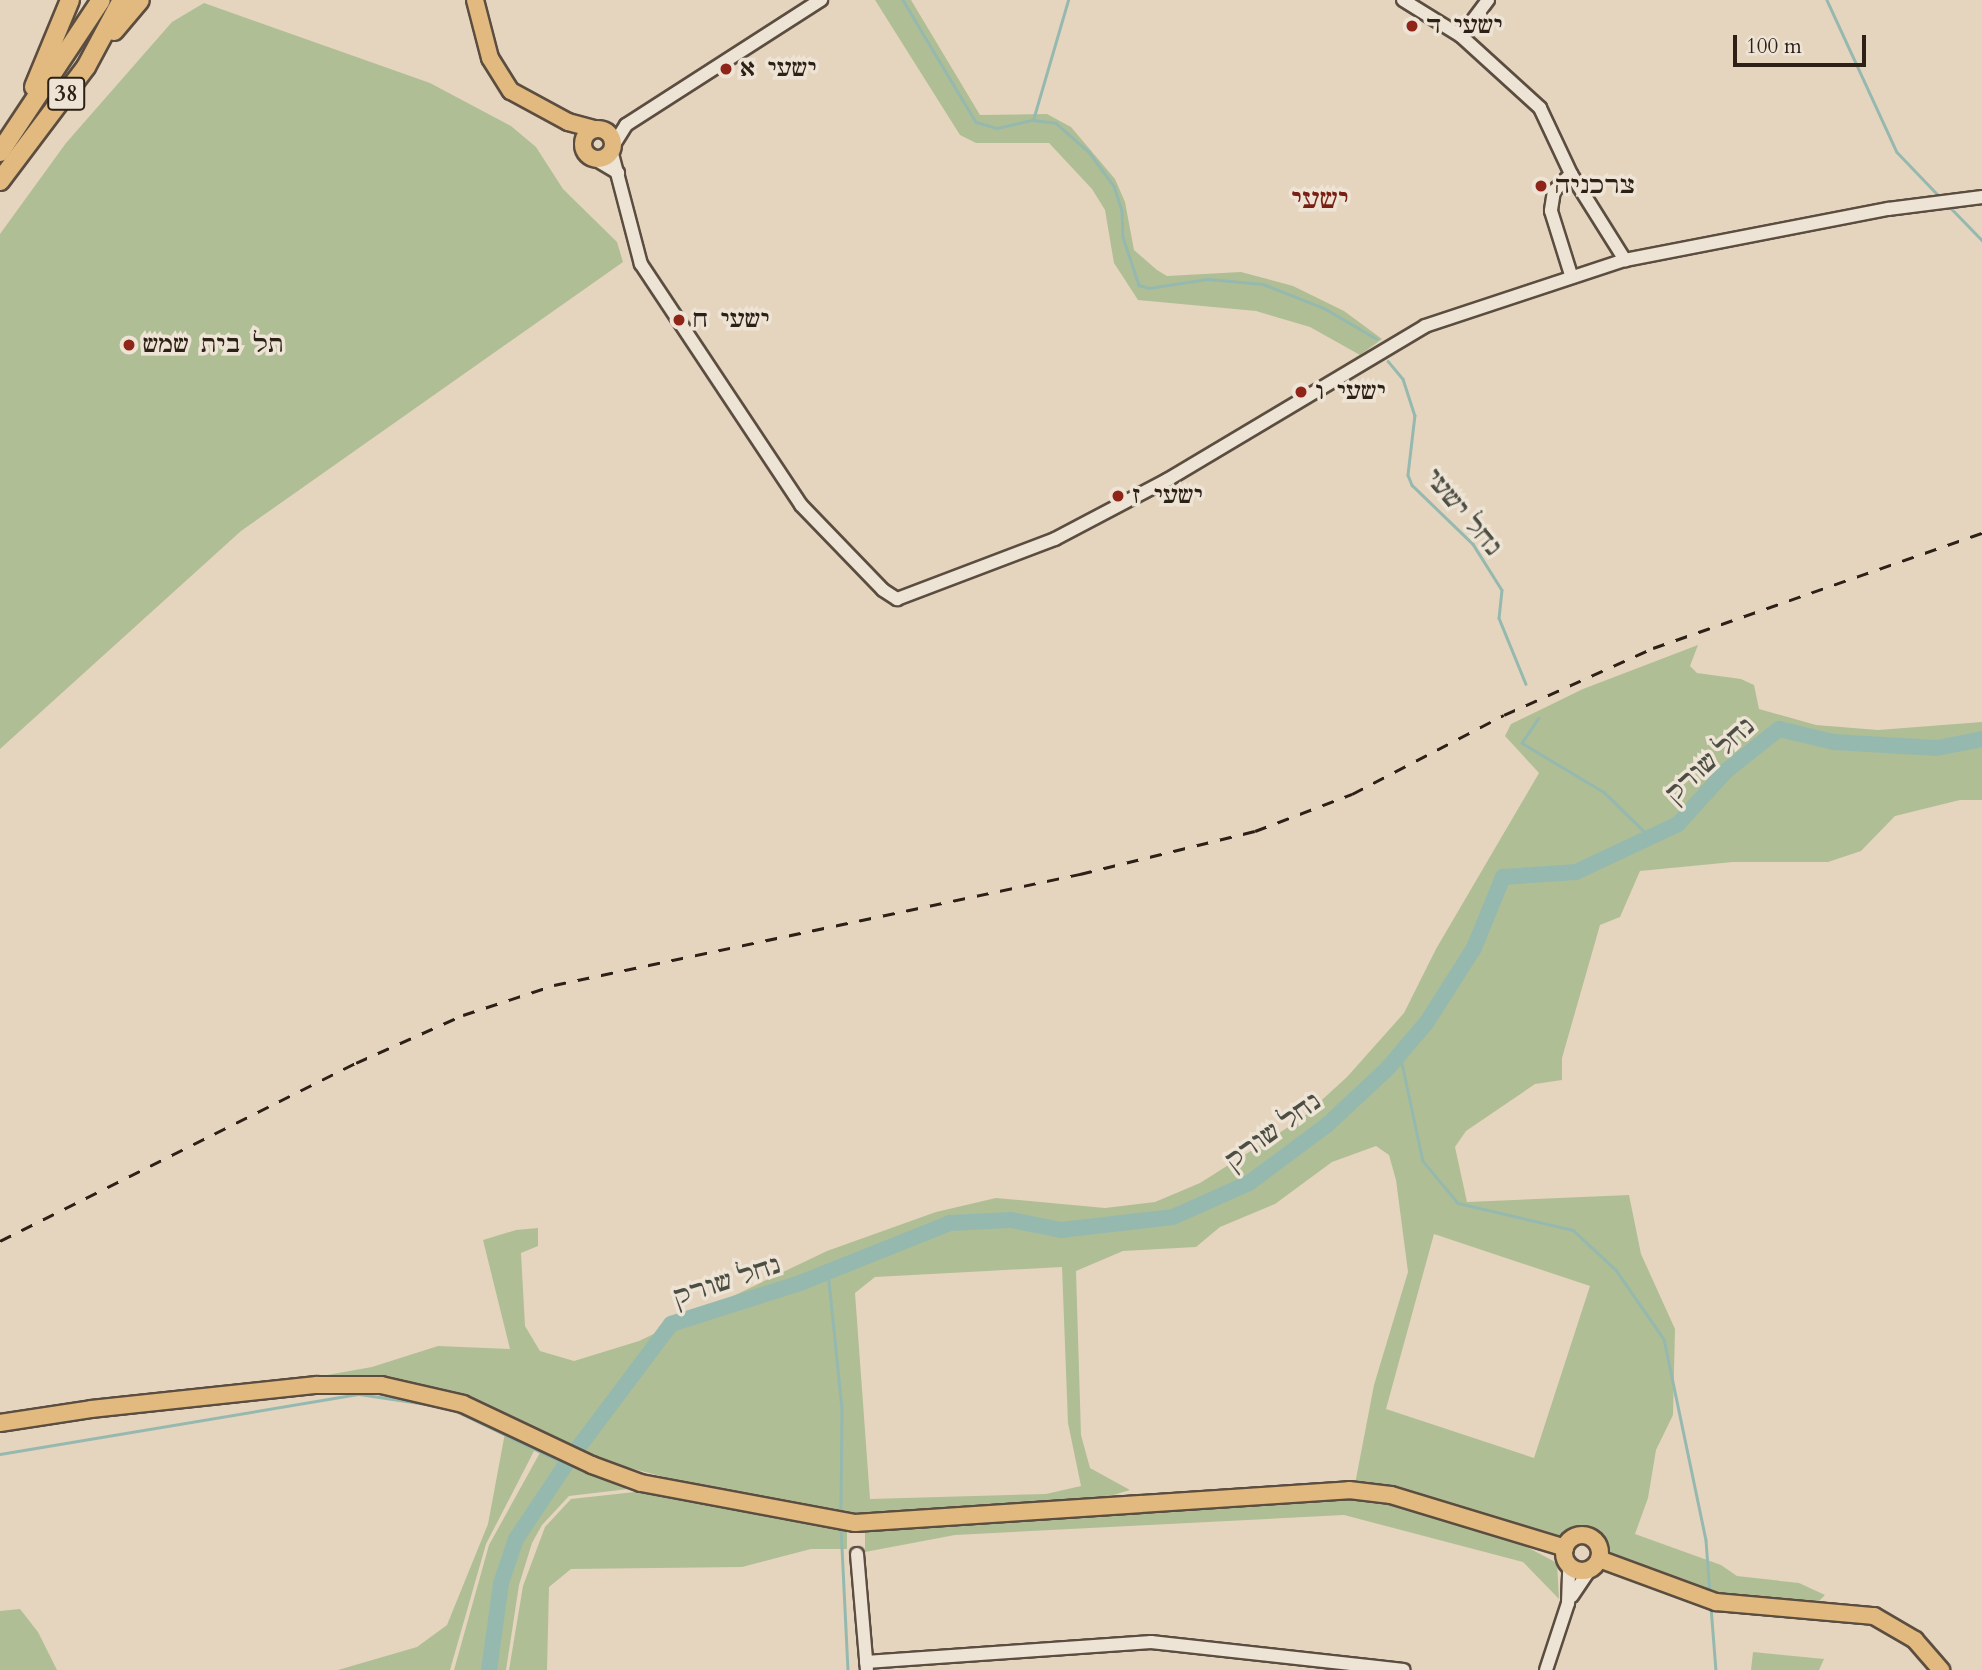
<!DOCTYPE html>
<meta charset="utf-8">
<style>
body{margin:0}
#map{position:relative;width:1982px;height:1670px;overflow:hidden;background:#e5d5be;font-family:Cardo,"Frank Ruhl Libre",serif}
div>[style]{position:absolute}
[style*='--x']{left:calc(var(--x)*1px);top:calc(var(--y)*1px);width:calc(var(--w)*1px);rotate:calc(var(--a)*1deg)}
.green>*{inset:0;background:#b0be95}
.stream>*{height:2.5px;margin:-1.25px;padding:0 1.25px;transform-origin:1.25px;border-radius:1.25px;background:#96b9af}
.river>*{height:16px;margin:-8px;padding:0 8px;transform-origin:8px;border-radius:8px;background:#96b9af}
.roads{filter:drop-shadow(2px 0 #5b4d40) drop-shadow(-2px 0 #5b4d40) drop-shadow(0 2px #5b4d40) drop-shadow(0 -2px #5b4d40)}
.minor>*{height:12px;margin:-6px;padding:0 6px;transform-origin:6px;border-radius:6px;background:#eee4d5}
.major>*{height:16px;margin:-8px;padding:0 8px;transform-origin:8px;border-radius:8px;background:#e2ba7f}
.major>.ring{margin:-8px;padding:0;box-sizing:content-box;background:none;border:16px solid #e2ba7f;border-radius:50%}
.highway>*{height:18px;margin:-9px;padding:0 9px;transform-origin:9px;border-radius:9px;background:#e2ba7f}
.rail>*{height:2.5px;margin-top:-1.25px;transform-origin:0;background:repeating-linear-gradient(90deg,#2d2016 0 12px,transparent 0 24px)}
.dots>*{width:19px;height:19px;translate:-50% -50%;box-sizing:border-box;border:4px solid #eee4d5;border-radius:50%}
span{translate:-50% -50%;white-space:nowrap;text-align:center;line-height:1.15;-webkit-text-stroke:7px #eee4d5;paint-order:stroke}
.shield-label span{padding:2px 5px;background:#eee4d5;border:2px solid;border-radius:5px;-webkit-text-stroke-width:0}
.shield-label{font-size:23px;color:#2d2016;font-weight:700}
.poi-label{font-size:24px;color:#2d2016}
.left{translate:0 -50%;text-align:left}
.water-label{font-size:26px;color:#4c4e44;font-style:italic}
.quarter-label{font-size:28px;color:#7a1f14;font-weight:700}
.scale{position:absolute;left:1733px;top:35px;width:133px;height:32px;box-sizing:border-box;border:4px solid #2d2016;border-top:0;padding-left:9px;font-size:21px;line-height:24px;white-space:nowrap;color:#2d2016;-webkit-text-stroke:5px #eee4d5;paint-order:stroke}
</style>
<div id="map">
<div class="green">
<i style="clip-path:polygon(875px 0,911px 0,980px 115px,1047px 114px,1071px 127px,1115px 179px,1125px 202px,1134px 250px,1157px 270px,1167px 276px,1241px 272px,1293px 286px,1344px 311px,1382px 339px,1360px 355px,1310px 327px,1256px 311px,1138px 300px,1114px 263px,1105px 210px,1092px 189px,1049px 143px,976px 143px,960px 135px)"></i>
<i style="clip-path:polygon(204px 3px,430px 83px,511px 126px,536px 147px,563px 189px,617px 242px,623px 262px,241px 531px,0 749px,0 234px,66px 143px,172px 22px)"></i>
<i style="clip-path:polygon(evenodd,1698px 645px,1690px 666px,1697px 673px,1741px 679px,1754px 685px,1759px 709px,1816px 725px,1878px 730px,1982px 722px,1982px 800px,1960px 800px,1895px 816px,1861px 851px,1828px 862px,1733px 862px,1640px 871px,1620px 917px,1600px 925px,1562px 1058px,1562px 1080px,1535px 1084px,1466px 1131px,1455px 1147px,1467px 1202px,1629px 1195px,1641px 1254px,1675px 1329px,1673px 1415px,1656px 1450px,1648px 1498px,1635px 1534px,1721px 1565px,1737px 1576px,1799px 1583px,1825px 1595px,1819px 1601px,1736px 1598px,1622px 1566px,1599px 1553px,1592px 1541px,1553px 1540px,1355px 1484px,1374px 1385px,1408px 1272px,1396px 1180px,1389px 1155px,1376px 1146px,1332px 1162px,1275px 1204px,1220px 1227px,1196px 1247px,1123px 1251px,1076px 1271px,1081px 1435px,1090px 1468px,1130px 1490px,1076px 1506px,855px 1517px,722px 1492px,599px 1460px,499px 1410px,439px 1390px,397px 1381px,327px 1375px,372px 1367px,438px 1346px,510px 1349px,483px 1240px,516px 1230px,538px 1228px,538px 1246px,521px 1253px,525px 1326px,540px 1351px,574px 1361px,639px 1341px,827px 1251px,936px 1212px,996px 1198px,1105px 1208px,1155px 1202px,1200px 1183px,1301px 1119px,1347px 1077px,1404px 1013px,1436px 949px,1539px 773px,1505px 736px,1511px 724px,1583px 689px,1698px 645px,1434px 1234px,1590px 1286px,1534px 1458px,1386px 1409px,1434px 1234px,1698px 645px,1062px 1267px,1068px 1423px,1081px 1486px,1046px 1494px,870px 1499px,855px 1293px,875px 1277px,1062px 1267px)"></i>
<i style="clip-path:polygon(505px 1433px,534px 1451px,486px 1544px,450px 1670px,338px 1670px,417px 1647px,447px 1625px,488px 1524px)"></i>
<i style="clip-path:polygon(542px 1449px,588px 1474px,637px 1488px,569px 1496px,542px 1525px,532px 1543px,519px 1585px,506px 1670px,454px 1670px,489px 1545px)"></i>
<i style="clip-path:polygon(644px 1491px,847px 1530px,847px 1549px,811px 1549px,742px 1567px,571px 1569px,549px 1587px,547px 1670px,509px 1670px,523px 1586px,545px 1527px,571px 1499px)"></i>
<i style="clip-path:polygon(1327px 1497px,1399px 1506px,1525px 1546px,1557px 1563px,1559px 1599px,1523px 1562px,1344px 1515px,955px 1535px,865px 1552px,865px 1531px)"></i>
<i style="clip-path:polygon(20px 1609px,38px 1632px,57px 1670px,0 1670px,0 1611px)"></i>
<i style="clip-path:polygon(1753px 1652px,1824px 1659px,1819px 1670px,1751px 1670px)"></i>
</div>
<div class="stream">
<i style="--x:903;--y:0;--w:142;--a:59.1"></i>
<i style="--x:976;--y:122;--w:22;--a:16"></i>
<i style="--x:997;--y:128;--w:37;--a:-13"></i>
<i style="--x:1033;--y:120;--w:23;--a:7"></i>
<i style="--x:1056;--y:123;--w:44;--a:41.3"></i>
<i style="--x:1089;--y:152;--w:42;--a:53.7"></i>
<i style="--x:1114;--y:186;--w:26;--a:72"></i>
<i style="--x:1122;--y:211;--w:26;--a:88"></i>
<i style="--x:1123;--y:237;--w:51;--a:71.6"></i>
<i style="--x:1139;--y:285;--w:10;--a:17"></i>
<i style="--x:1149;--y:288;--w:60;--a:-8.7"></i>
<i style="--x:1208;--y:279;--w:55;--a:5.2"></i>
<i style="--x:1263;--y:284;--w:66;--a:21.5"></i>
<i style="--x:1324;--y:308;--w:61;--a:30.3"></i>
<i style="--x:1827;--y:0;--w:167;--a:65.3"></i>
<i style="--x:1897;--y:152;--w:64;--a:46.3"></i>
<i style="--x:1033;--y:120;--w:125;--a:-73.7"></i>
<i style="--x:1948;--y:205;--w:49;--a:45.8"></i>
<i style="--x:1388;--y:361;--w:23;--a:50"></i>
<i style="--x:1403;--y:379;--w:38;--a:72"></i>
<i style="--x:1415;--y:415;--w:60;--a:96.7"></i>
<i style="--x:1408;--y:475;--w:11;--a:68"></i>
<i style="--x:1412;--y:485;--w:85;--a:44"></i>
<i style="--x:1473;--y:544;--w:54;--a:57.8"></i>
<i style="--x:1502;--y:590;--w:28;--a:96"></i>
<i style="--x:1499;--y:618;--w:71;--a:67.8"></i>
<i style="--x:1539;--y:718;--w:30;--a:124"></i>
<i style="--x:1522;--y:743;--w:96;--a:30.9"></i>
<i style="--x:1604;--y:792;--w:63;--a:44.4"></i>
<i style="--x:1400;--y:1054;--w:109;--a:77.9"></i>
<i style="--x:1423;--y:1161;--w:55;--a:50.2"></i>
<i style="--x:1458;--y:1203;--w:118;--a:13.2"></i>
<i style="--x:1573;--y:1230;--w:59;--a:42.9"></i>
<i style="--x:1616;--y:1270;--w:84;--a:55.2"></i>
<i style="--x:1664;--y:1339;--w:205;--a:78.2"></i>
<i style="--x:1706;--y:1540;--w:54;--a:85.8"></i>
<i style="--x:828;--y:1271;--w:140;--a:84.2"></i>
<i style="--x:842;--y:1410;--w:103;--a:90.6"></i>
<i style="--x:452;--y:1409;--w:127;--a:25.8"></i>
<i style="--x:0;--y:1454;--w:364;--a:-9.5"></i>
<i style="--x:359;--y:1394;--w:81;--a:8.5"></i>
<i style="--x:841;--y:1527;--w:143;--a:87.2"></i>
<i style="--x:1711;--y:1607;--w:63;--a:85.5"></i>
</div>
<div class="river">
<i style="--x:489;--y:1670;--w:88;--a:-82.1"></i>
<i style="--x:501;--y:1583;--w:46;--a:-71.2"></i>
<i style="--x:516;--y:1539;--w:90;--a:-56.3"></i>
<i style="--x:566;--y:1464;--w:175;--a:-53.1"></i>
<i style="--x:671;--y:1324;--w:135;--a:-17.6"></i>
<i style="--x:800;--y:1283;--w:162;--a:-21.8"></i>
<i style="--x:950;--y:1223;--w:61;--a:-2.8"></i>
<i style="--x:1011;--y:1220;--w:51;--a:11.3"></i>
<i style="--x:1061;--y:1230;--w:113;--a:-6.6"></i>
<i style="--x:1173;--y:1217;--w:83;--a:-24.1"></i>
<i style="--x:1249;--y:1183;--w:97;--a:-36.6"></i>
<i style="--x:1327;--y:1125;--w:83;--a:-43.1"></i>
<i style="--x:1388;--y:1068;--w:60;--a:-49.7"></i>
<i style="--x:1427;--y:1022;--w:88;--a:-57.6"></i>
<i style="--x:1474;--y:948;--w:77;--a:-67.8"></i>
<i style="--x:1503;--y:877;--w:73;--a:-3.9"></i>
<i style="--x:1576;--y:872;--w:113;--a:-25.2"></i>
<i style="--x:1678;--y:824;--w:72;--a:-47.8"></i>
<i style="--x:1726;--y:771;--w:68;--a:-38.4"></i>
<i style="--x:1779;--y:729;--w:56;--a:13.5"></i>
<i style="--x:1833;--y:742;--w:104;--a:3.3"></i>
<i style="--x:1937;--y:748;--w:46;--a:-11.3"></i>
</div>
<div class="roads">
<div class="minor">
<i style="--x:1403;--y:0;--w:68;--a:31.8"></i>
<i style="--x:1461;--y:36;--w:107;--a:42.3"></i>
<i style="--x:1540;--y:108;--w:73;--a:64.8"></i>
<i style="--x:1571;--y:174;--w:102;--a:57.9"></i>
<i style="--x:1461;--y:36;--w:45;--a:-53.1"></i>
<i style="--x:613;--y:146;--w:25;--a:-58"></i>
<i style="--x:626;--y:125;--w:232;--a:-32.7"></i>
<i style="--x:611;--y:150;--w:118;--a:75.3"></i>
<i style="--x:641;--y:264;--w:289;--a:56.4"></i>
<i style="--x:801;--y:505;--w:118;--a:46"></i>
<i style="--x:883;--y:590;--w:17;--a:33"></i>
<i style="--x:897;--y:599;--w:169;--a:-20.8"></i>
<i style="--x:1055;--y:539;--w:127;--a:-27.8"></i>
<i style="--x:1167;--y:480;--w:300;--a:-30.8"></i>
<i style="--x:1425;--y:326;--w:211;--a:-18.3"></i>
<i style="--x:1625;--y:260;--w:268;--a:-11"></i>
<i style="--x:1888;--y:209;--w:95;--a:-7.3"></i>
<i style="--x:595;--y:159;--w:27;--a:31"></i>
<i style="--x:1571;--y:174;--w:24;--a:135"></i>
<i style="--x:1554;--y:191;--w:20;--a:99"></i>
<i style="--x:1551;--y:211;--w:67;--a:72.6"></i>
<i style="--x:857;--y:1554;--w:116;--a:85.1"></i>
<i style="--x:1572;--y:1596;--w:32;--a:-56"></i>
<i style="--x:866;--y:1662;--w:286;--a:-4"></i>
<i style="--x:1151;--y:1642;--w:254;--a:6.3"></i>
<i style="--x:1546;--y:1670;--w:71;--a:-71.8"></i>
<i style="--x:1568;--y:1603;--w:38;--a:-88"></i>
</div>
<div class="major">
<i style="--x:475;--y:0;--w:60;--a:75.5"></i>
<i style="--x:490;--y:58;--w:39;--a:58"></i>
<i style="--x:511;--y:91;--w:65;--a:28.5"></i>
<i style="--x:568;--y:122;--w:28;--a:15"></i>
<i class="ring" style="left:583px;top:129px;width:14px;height:14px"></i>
<i style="--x:0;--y:1423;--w:92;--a:-8.7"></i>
<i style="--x:91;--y:1409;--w:227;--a:-6.1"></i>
<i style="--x:317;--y:1385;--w:64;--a:0"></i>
<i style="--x:381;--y:1385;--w:84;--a:13"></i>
<i style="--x:463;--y:1404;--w:143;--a:25.3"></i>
<i style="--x:592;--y:1465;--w:52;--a:20.2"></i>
<i style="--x:641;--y:1483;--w:218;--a:10.6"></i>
<i style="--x:855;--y:1523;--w:495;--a:-3.8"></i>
<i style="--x:1349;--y:1490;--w:42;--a:6.8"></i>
<i style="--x:1391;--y:1495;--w:182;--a:16.9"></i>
<i class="ring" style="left:1564px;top:1535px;width:20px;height:20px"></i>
<i style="--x:1599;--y:1559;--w:125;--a:20.2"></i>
<i style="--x:1716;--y:1602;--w:159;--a:5.1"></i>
<i style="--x:1874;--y:1616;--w:48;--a:30.3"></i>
<i style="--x:1915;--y:1640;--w:40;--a:49"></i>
</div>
<div class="highway">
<i style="--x:114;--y:31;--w:40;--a:-50"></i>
<i style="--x:34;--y:87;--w:94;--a:-67.5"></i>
<i style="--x:0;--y:152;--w:182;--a:-56.4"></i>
<i style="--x:0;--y:181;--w:143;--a:-53"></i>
<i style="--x:86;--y:67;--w:76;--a:-61.8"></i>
</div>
</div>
<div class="rail">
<i style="--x:0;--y:1241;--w:398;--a:-26.6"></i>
<i style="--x:356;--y:1063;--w:117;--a:-24.2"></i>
<i style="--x:463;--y:1015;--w:96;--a:-18.2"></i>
<i style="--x:554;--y:985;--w:538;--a:-11.92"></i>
<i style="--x:1080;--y:874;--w:180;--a:-13.8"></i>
<i style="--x:1255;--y:831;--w:104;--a:-20.9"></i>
<i style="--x:1352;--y:794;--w:171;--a:-27.5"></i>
<i style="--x:1504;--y:715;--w:163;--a:-24.2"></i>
<i style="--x:1653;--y:648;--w:349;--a:-19.3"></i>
</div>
<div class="dots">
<i style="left:1412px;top:26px;background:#8f2418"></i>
<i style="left:726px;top:69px;background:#8f2418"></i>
<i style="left:1541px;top:186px;background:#8f2418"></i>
<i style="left:679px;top:320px;background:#8f2418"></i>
<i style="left:129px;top:345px;background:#8f2418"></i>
<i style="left:1301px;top:392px;background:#8f2418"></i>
<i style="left:1118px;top:496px;background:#8f2418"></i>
</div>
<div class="shield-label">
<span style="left:66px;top:94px">38</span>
</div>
<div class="poi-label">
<span class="left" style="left:1426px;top:26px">ישעי ד</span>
<span class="left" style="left:740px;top:69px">ישעי א</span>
<span class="left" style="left:1555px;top:186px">צרכניה</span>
<span class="left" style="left:693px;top:320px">ישעי ח</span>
<span class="left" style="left:143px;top:345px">תל בית שמש</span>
<span class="left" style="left:1315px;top:392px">ישעי ו</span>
<span class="left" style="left:1132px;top:496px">ישעי ז</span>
</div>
<div class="water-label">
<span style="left:1463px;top:512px;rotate:50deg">נחל ישעי</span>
<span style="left:1710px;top:760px;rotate:-43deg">נחל שורק</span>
<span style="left:1273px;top:1131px;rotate:-36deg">נחל שורק</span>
<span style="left:727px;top:1281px;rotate:-18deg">נחל שורק</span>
</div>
<div class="quarter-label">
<span style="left:1320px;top:199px">ישעי</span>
</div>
<div class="scale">100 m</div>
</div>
